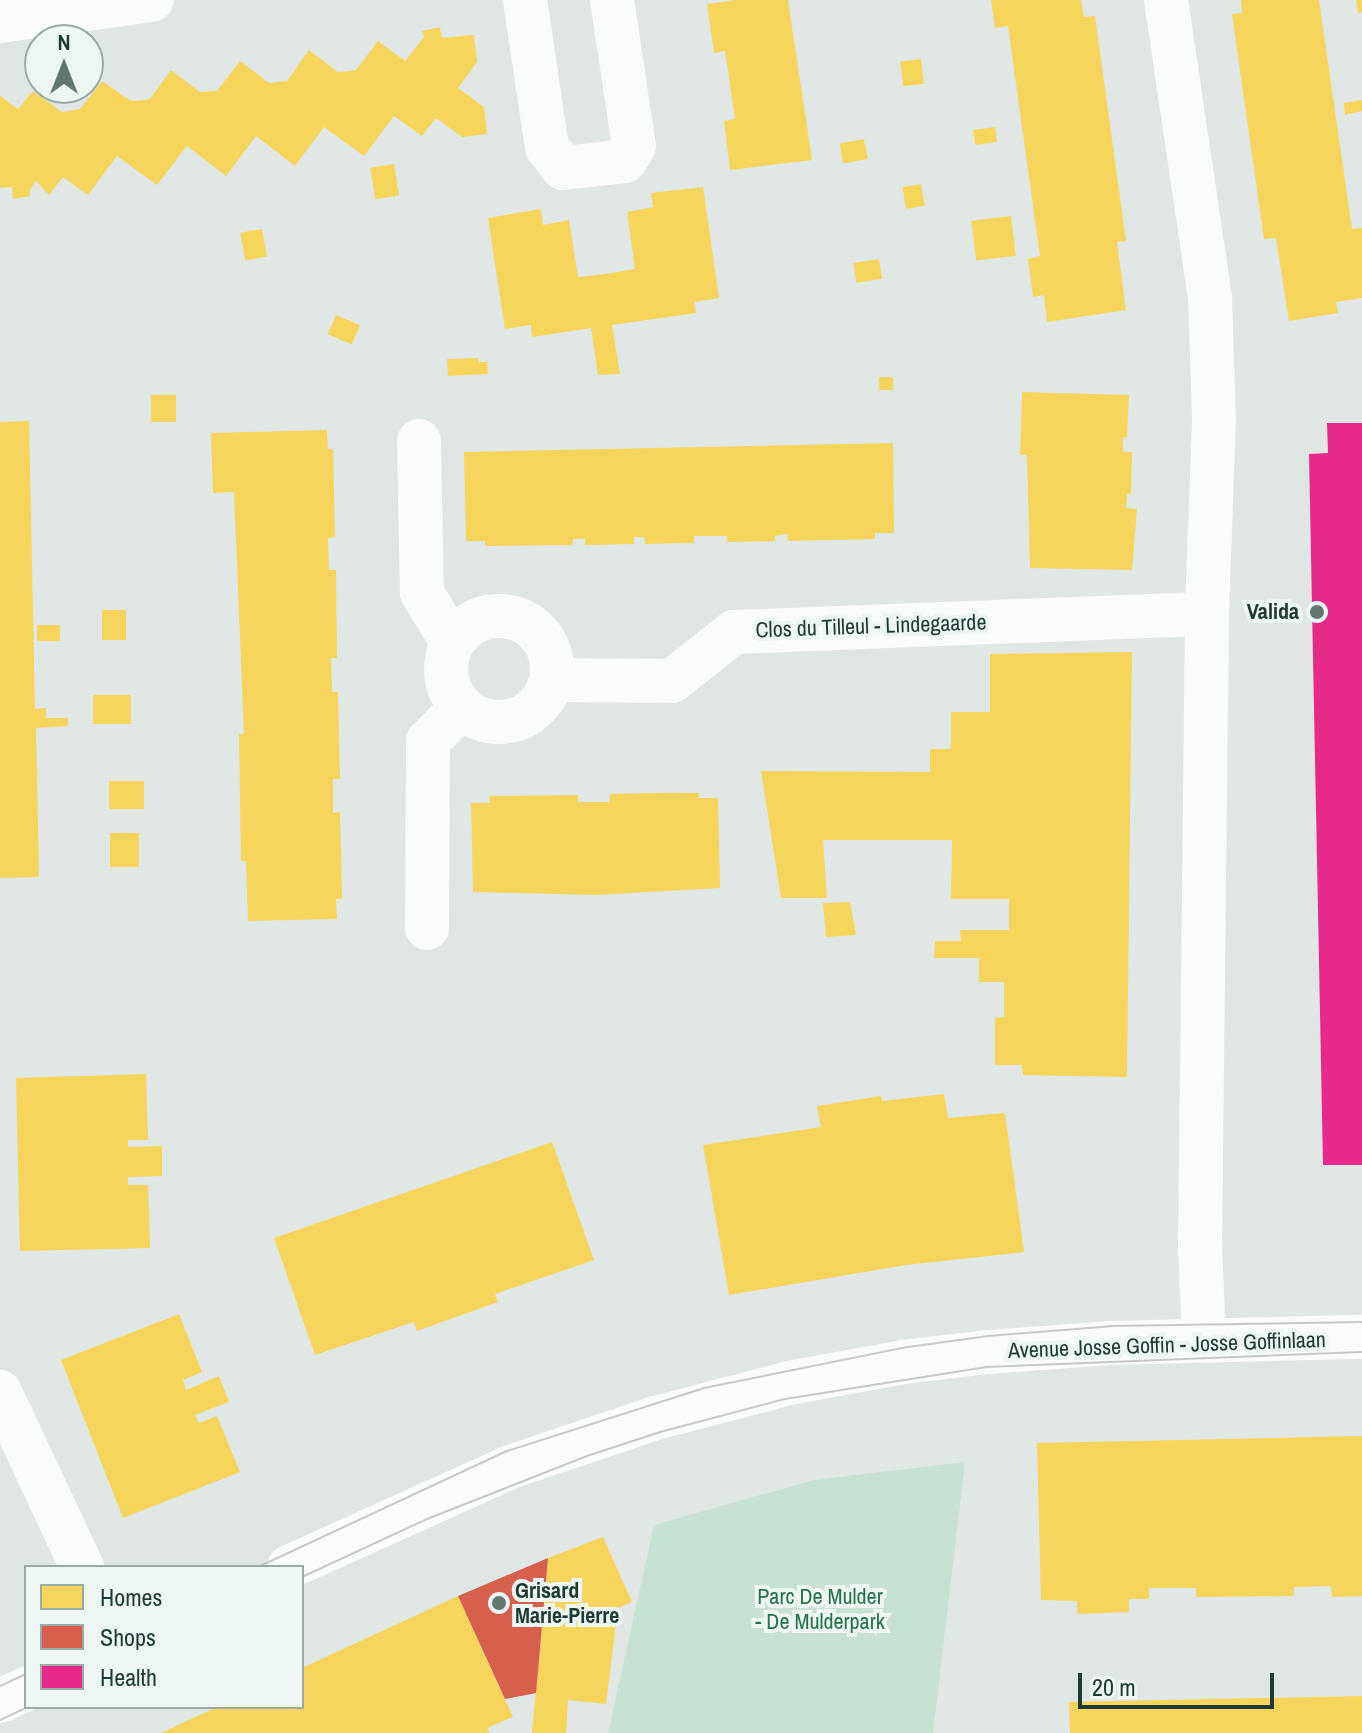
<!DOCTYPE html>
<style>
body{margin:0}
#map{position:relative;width:1362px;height:1733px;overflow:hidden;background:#e0e6e4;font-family:"Archivo Narrow",sans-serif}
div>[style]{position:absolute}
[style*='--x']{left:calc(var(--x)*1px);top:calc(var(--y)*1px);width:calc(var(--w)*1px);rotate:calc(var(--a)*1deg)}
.green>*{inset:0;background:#c7e1d2}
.homes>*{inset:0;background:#f6d55c;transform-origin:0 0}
.shops>*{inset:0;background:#d6604d}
.health>*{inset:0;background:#e7298a}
.street>*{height:44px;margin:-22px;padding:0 22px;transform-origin:22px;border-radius:22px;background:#fafbfb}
.street>.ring{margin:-22px;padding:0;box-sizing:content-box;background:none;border:44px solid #fafbfb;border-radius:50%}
.secondary>*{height:44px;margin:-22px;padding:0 22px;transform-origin:22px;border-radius:22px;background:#fafbfb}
.tram>*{height:2px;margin:-1px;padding:0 1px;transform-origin:1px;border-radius:1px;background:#c5c9c8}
.dots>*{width:22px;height:22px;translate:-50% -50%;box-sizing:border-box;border:4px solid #edf6f3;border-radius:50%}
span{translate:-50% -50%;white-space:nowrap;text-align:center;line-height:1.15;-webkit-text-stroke:8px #edf6f3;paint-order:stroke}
.poi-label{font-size:22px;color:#1e3a35;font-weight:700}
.right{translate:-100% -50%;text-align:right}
.left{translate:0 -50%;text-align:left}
.street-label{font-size:22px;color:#1e3a35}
.park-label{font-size:22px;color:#26724b}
.legend{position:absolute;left:24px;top:1565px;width:280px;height:144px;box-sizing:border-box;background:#edf6f3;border:2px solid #9aaba7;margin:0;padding:10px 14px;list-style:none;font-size:24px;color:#1e3a35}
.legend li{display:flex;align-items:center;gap:16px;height:40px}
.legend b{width:40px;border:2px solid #9aaba7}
.north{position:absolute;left:24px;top:24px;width:80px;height:80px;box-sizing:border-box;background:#edf6f3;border:2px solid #9aaba7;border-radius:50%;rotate:0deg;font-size:22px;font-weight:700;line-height:32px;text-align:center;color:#1e3a35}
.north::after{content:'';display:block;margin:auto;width:28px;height:36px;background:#627672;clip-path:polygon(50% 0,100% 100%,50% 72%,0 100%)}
.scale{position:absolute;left:1078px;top:1673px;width:196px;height:36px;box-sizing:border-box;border:4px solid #1e3a35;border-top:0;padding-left:10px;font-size:24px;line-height:28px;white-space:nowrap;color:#1e3a35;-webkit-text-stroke:6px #edf6f3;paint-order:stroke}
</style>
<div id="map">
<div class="green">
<i style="clip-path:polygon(965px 1462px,933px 1733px,608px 1733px,654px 1525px,814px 1480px)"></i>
</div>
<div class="homes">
<i style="clip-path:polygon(736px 0,788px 0,812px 160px,730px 170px,724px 121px,735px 119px,730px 84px,725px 51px,714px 53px,707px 4px)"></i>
<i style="clip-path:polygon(991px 0,1081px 0,1084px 17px,1095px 16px,1126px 241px,1117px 242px,1126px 310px,1047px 322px,1044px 295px,1033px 297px,1028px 259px,1040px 256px,1008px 26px,995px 28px)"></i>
<i style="clip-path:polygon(1241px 0,1319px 0,1352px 229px,1362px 228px,1362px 298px,1336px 302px,1338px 313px,1289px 321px,1276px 238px,1264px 239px,1232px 14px,1242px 13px)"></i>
<i style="clip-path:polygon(1356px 0,1362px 0,1362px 12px,1358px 13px)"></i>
<i style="clip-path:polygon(440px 27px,442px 38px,474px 35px,477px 62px,458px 88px,484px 107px,487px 134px,462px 137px,436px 118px,422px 136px,394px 116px,364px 156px,324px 127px,295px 166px,256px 136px,226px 176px,187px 146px,157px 185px,117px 156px,88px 195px,63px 177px,49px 195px,36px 181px,30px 190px,30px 196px,13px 199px,12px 187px,0 188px,0 96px,18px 109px,33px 91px,62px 112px,80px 109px,102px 81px,131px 101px,144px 100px,150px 99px,171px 70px,200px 92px,217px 91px,240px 61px,269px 83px,287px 81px,309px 50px,338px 72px,351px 71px,356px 70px,378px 41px,405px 61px,424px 37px,422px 31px)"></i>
<i style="left:921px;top:59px;width:25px;height:21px;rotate:83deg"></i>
<i style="clip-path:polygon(1362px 100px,1362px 111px,1345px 115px,1344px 103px)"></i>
<i style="left:995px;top:127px;width:15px;height:22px;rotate:82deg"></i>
<i style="left:864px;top:139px;width:20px;height:25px;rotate:79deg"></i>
<i style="left:394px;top:164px;width:32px;height:24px;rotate:81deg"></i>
<i style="left:921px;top:184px;width:22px;height:19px;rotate:80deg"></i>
<i style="clip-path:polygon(703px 187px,719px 298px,694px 302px,696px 313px,612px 325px,620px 374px,598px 375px,591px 328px,532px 337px,531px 325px,505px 329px,488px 218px,541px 209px,543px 225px,569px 220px,578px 277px,605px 274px,635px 269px,627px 212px,653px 207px,651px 193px)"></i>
<i style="left:1011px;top:216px;width:40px;height:40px;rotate:83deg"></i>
<i style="left:262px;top:229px;width:28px;height:22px;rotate:80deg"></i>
<i style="left:879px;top:259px;width:20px;height:26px;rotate:81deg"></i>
<i style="left:336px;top:315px;width:26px;height:21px;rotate:23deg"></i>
<i style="clip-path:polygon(478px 358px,478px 362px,487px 362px,488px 374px,448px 376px,447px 359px)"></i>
<i style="left:879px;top:377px;width:14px;height:13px"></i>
<i style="clip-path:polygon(1022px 392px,1129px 395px,1127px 438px,1123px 437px,1123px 452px,1132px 452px,1131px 494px,1127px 494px,1126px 508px,1137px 509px,1132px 570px,1030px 568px,1027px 455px,1020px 455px)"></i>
<i style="left:151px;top:395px;width:25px;height:27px"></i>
<i style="clip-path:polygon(29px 421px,35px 709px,46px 708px,46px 718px,68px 718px,68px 726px,36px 728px,39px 877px,0 878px,0 422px)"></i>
<i style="clip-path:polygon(327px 430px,328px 449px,333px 449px,335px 537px,328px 538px,329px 570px,336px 570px,337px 658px,331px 658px,332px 692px,338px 692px,339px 733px,340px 779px,333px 779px,333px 813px,340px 812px,342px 899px,336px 899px,337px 919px,248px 921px,246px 861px,241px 861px,239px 734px,244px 734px,234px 492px,213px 493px,211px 433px)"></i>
<i style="clip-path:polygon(893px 443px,894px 533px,875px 533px,875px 539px,788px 541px,787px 534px,775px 536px,775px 541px,727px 542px,727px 536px,694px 536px,694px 543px,645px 544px,645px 537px,634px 537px,634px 544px,585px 545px,585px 539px,573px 539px,573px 545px,485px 546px,485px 541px,466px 541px,464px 452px)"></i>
<i style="left:102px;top:610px;width:24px;height:30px"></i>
<i style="left:37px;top:625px;width:23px;height:16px"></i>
<i style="clip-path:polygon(1132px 652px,1127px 1077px,1023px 1075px,1022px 1065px,995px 1065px,995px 1018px,1004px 1017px,1004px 982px,979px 982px,979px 958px,934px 958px,935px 941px,961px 941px,960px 930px,1009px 930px,1009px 899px,951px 899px,952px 840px,823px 840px,827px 898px,781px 898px,761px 771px,930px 772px,930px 749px,951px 749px,951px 712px,990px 712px,990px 654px)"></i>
<i style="left:93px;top:695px;width:38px;height:29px"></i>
<i style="left:109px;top:781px;width:35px;height:28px"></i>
<i style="clip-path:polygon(656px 793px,699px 793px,699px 798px,718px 798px,720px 888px,596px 895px,473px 892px,471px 803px,490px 803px,489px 796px,578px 795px,578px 802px,610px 802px,610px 794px)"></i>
<i style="left:110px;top:833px;width:29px;height:34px"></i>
<i style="clip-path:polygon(850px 902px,856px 935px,826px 937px,823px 903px)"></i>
<i style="clip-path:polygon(146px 1074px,148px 1140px,128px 1140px,128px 1147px,162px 1146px,162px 1176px,128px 1177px,128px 1185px,148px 1185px,150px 1248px,20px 1251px,16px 1078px)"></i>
<i style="clip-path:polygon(944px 1094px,948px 1118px,1005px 1113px,1024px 1252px,906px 1265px,729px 1295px,703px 1145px,821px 1127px,817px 1106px,881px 1096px,882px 1101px)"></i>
<i style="clip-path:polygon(552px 1142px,594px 1260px,495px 1294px,498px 1302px,417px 1331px,414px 1322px,315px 1355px,274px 1238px)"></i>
<i style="clip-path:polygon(179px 1314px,202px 1372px,183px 1380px,186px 1390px,219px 1376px,229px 1402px,195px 1415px,199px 1423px,217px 1416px,240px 1472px,123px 1518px,61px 1360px)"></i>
<i style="clip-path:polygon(1362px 1436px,1362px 1596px,1332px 1597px,1331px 1586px,1294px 1587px,1294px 1596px,1196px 1597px,1196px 1588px,1149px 1588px,1149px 1599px,1129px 1599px,1129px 1612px,1077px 1614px,1077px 1601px,1041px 1600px,1037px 1443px)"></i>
<i style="clip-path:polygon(603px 1537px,632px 1602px,618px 1608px,606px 1704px,568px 1700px,566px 1733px,532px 1733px,548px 1558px)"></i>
<i style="clip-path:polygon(458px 1596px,513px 1717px,487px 1728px,490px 1733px,161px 1733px,217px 1707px,302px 1707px,302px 1668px)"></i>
<i style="clip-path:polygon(1362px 1696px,1362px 1733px,1070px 1733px,1069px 1702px)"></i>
</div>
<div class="shops">
<i style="clip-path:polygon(548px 1558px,536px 1693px,505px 1699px,458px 1596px)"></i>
</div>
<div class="health">
<i style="clip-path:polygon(1327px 423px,1362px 423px,1362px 1165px,1323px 1165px,1309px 454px,1328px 453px)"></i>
</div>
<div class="street">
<i style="--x:525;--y:0;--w:149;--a:81.5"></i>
<i style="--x:547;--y:147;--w:26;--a:53"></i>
<i style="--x:563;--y:168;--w:62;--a:-6.4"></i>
<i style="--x:625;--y:161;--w:17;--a:-59"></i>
<i style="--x:634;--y:146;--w:148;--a:-98.6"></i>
<i style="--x:1166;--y:0;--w:300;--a:81.6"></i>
<i style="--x:1210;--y:297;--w:123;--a:88.1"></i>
<i style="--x:1214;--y:420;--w:194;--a:92.1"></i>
<i style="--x:1207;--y:614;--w:632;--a:90.63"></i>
<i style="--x:1200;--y:1246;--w:94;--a:87.6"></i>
<i style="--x:0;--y:21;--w:153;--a:-7.9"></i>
<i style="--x:419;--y:441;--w:152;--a:88.9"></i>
<i style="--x:422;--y:593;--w:57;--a:58.5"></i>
<i class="ring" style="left:446px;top:616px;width:62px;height:62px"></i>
<i style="--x:552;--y:680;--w:120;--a:0.5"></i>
<i style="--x:672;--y:681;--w:79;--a:-38.3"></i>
<i style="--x:734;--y:632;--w:473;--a:-2.2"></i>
<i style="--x:427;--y:928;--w:187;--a:-89.7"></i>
<i style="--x:428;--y:741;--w:47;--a:-45"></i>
<i style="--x:0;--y:1392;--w:193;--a:64.9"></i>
</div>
<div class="secondary">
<i style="--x:289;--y:1567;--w:246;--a:-24.3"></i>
<i style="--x:513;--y:1466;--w:151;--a:-18.6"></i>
<i style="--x:656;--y:1418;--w:138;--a:-14.7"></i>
<i style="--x:789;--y:1383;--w:116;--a:-10.4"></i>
<i style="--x:903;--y:1362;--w:86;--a:-6.7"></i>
<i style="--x:988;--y:1352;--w:123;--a:-4.2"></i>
<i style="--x:1111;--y:1343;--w:251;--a:-1.4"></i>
<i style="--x:0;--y:1701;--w:29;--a:-25"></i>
</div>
<div class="tram">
<i style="--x:258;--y:1567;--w:275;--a:-25"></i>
<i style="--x:507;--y:1451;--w:207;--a:-17.7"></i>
<i style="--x:704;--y:1388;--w:208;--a:-11.4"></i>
<i style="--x:908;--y:1347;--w:81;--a:-7.8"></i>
<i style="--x:988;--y:1336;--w:123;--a:-4.6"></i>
<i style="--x:1111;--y:1326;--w:251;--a:-0.9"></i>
<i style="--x:302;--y:1577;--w:138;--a:-24.9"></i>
<i style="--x:427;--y:1519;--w:172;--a:-21.5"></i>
<i style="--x:587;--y:1456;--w:77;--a:-18.2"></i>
<i style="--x:660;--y:1432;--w:129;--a:-14.8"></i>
<i style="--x:785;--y:1399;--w:204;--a:-9"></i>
<i style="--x:986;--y:1367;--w:376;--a:-2.3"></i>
<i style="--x:0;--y:1686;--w:29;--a:-25"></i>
<i style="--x:0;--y:1720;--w:31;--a:-25"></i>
</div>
<div class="dots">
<i style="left:1317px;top:612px;background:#627672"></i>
<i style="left:499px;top:1603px;background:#627672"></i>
</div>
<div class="poi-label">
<span class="right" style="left:1299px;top:612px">Valida</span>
<span class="left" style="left:515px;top:1603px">Grisard<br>Marie-Pierre</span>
</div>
<div class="street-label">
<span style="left:871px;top:626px;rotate:-2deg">Clos du Tilleul - Lindegaarde</span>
<span style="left:1167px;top:1345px;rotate:-2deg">Avenue Josse Goffin - Josse Goffinlaan</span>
</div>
<div class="park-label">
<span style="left:820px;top:1609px">Parc De Mulder<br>- De Mulderpark</span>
</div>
<ul class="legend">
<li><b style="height:22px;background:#f6d55c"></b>Homes</li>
<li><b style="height:22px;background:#d6604d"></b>Shops</li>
<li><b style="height:22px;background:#e7298a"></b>Health</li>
</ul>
<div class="north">N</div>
<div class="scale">20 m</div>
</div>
